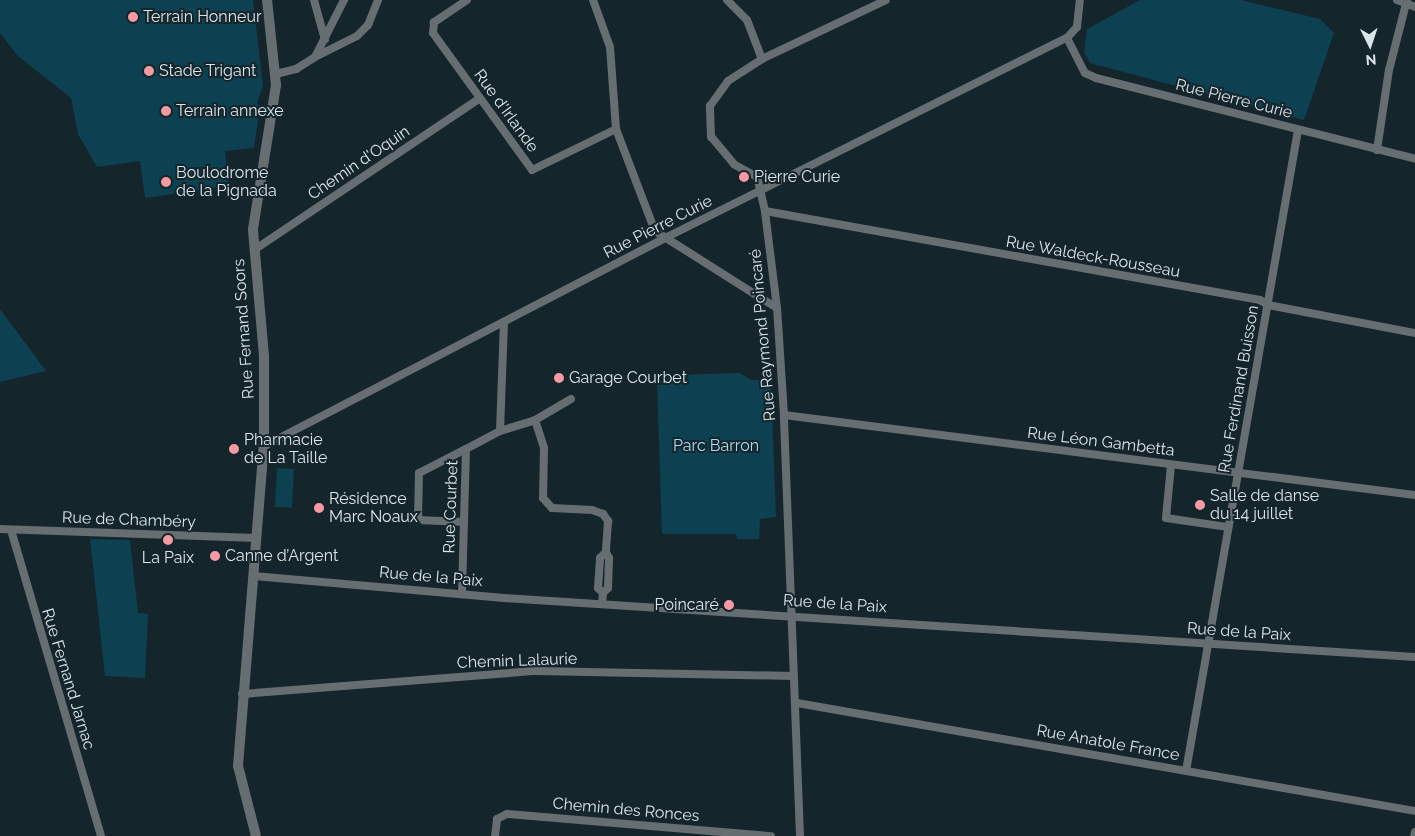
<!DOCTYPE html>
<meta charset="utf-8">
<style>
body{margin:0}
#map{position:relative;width:1415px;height:836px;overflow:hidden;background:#15252c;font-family:Raleway,sans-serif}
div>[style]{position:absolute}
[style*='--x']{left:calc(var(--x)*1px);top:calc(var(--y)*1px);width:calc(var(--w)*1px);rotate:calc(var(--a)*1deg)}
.green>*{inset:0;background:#0d4051;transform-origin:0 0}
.minor>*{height:8px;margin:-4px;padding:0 4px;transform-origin:4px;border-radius:4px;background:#666e72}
.tertiary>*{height:10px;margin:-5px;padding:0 5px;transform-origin:5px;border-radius:5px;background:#666e72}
.dots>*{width:14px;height:14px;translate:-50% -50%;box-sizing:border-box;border:2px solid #15252c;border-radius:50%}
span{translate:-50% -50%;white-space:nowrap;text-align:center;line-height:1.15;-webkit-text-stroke:4px #15252c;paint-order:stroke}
.poi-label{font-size:16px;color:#dbe5e9}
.left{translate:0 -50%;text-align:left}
.right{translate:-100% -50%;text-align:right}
.street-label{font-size:16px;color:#dbe5e9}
.park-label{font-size:16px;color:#aaddf3}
.north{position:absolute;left:1345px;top:20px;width:50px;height:50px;-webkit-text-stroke:4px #15252c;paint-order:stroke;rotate:176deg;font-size:14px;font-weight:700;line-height:20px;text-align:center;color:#dbe5e9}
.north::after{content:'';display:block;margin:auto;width:18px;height:22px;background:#dbe5e9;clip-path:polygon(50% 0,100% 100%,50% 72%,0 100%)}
</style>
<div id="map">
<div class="green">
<i style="clip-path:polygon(0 0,253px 0,263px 86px,257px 103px,260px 106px,254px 148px,225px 151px,229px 186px,145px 198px,140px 161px,97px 167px,78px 134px,71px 98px,18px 56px,0 33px)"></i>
<i style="clip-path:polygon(1140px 0,1241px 0,1320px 19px,1334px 33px,1304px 120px,1090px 63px,1084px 52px,1087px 29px)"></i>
<i style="clip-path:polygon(0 309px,46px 371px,0 382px)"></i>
<i style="clip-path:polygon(740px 373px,751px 380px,771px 380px,776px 517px,760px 519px,759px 539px,737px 539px,736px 534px,662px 534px,657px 381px,678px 375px)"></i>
<i style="left:277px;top:468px;width:17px;height:39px;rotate:3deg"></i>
<i style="clip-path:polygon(90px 539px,130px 540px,138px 613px,148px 614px,145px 678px,105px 676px)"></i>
</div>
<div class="minor">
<i style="--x:314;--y:0;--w:41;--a:74.6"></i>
<i style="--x:467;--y:0;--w:40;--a:146"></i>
<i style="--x:434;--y:22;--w:11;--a:95"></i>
<i style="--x:433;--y:33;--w:169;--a:54.1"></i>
<i style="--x:532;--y:170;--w:93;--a:-26"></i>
<i style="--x:593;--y:0;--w:50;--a:70.1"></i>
<i style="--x:610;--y:47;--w:82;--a:85.8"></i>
<i style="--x:616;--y:129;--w:109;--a:69.1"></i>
<i style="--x:655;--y:231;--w:144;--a:32.3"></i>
<i style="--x:727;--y:0;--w:28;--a:45"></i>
<i style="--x:747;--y:20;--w:42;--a:69"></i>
<i style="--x:1397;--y:0;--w:19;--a:21"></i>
<i style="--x:1067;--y:38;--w:39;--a:63"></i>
<i style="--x:1085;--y:73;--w:12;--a:24"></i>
<i style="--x:1096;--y:78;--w:329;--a:14.2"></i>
<i style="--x:315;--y:57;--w:47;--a:-26.6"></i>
<i style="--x:357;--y:36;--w:16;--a:-45"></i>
<i style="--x:368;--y:25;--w:27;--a:-68"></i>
<i style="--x:276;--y:74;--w:21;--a:-14"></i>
<i style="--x:296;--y:69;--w:22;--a:-32"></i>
<i style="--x:315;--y:57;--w:64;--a:-63"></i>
<i style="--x:1377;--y:150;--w:81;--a:-81.5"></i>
<i style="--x:1389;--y:70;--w:72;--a:-75.6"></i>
<i style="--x:765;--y:211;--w:503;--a:10.19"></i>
<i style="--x:1260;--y:300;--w:9;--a:32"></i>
<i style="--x:1268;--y:305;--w:150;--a:10.8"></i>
<i style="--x:254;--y:250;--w:271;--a:-33.9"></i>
<i style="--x:571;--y:399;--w:42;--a:149.7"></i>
<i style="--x:535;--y:420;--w:29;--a:72"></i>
<i style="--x:544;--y:448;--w:50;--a:91.1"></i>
<i style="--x:543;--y:498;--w:13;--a:48"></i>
<i style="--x:552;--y:508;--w:40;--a:2.9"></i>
<i style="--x:592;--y:510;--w:12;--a:20"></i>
<i style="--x:603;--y:514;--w:9;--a:54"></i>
<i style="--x:608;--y:521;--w:31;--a:94"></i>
<i style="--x:784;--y:415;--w:636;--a:7.23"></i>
<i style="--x:500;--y:431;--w:37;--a:-17"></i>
<i style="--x:264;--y:446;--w:449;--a:-27.4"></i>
<i style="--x:663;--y:239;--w:451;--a:-26.5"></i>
<i style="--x:1067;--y:38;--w:15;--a:-48"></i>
<i style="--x:1077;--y:27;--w:27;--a:-84"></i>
<i style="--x:1171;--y:465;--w:53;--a:95.4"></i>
<i style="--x:1166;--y:518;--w:63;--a:8.3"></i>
<i style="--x:464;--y:522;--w:46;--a:-177.5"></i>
<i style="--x:418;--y:520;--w:47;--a:-88.8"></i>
<i style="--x:419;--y:473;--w:53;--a:-27.1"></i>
<i style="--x:0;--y:529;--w:256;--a:2"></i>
<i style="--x:11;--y:530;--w:319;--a:73.6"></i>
<i style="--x:253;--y:576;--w:252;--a:5"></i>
<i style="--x:504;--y:598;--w:913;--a:3.71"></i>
<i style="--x:462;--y:592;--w:143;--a:-88.4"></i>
<i style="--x:466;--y:449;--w:38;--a:-28"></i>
<i style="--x:500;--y:431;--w:109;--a:-87.9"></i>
<i style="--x:603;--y:593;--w:7;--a:-45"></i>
<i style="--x:608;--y:588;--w:30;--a:-88"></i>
<i style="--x:609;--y:558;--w:7;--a:-117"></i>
<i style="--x:602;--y:604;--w:11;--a:-85"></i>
<i style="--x:603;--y:593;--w:7;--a:-135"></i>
<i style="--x:598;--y:588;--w:30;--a:-86"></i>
<i style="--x:600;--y:558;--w:8;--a:-45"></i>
<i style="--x:242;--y:694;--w:295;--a:-4.5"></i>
<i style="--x:536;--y:671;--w:257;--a:1.1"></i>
<i style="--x:797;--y:703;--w:627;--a:9.91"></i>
<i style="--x:1186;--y:771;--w:651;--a:-80.09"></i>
<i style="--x:495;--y:836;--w:17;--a:-83"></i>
<i style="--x:497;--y:819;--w:11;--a:-27"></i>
<i style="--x:507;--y:814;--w:265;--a:4.8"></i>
<i style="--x:800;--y:836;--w:421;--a:-92.2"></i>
<i style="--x:784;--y:415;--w:107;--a:-93.7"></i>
<i style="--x:777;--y:308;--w:98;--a:-97.1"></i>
<i style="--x:765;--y:211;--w:35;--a:-103"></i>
<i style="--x:757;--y:177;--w:26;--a:-151"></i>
<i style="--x:734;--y:164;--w:35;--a:-130"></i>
<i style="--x:711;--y:137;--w:31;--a:-92"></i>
<i style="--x:710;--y:106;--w:31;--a:-54"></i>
<i style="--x:728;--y:81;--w:40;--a:-32.9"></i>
<i style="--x:762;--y:59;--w:137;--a:-25.4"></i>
<i style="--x:1414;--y:836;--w:4;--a:-76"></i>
</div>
<div class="tertiary">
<i style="--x:256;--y:836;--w:72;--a:-104.4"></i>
<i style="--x:238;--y:766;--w:321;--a:-85.4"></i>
<i style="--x:264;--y:446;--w:90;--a:-90"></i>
<i style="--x:264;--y:356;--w:127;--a:-95"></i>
<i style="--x:253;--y:229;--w:146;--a:-80.9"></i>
<i style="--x:276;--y:85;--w:85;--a:-96"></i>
</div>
<div class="dots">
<i style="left:133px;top:17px;background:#f49aa0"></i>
<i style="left:149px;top:71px;background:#f49aa0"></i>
<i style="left:166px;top:111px;background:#f49aa0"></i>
<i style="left:744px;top:177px;background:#f49aa0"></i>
<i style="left:166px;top:182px;background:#f49aa0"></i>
<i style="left:559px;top:378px;background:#f49aa0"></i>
<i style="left:234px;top:449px;background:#f49aa0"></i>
<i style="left:1200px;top:505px;background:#f49aa0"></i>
<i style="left:319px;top:508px;background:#f49aa0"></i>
<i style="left:168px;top:540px;background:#f49aa0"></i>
<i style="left:215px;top:556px;background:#f49aa0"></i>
<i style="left:729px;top:605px;background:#f49aa0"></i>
</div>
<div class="poi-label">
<span class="left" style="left:143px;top:17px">Terrain Honneur</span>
<span class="left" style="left:159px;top:71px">Stade Trigant</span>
<span class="left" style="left:176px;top:111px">Terrain annexe</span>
<span class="left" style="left:176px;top:182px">Boulodrome<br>de la Pignada</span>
<span class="left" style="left:754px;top:177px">Pierre Curie</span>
<span class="left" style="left:569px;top:378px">Garage Courbet</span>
<span class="left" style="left:244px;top:449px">Pharmacie<br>de La Taille</span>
<span class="left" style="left:1210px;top:505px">Salle de danse<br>du 14 juillet</span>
<span class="left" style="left:329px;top:508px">Résidence<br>Marc Noaux</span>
<span class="left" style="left:225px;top:556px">Canne d’Argent</span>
<span style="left:168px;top:558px">La Paix</span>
<span class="right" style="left:719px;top:605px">Poincaré</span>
</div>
<div class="street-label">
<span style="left:1234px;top:99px;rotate:14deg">Rue Pierre Curie</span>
<span style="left:506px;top:111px;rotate:54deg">Rue d'Irlande</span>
<span style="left:359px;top:163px;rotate:-34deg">Chemin d'Oquin</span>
<span style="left:658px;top:227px;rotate:-27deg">Rue Pierre Curie</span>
<span style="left:1093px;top:257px;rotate:10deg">Rue Waldeck-Rousseau</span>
<span style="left:244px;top:329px;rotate:-94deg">Rue Fernand Soors</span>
<span style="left:763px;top:335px;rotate:-95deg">Rue Raymond Poincaré</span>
<span style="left:1239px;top:389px;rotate:-80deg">Rue Ferdinand Buisson</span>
<span style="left:1101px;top:442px;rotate:7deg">Rue Léon Gambetta</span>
<span style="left:451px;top:507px;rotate:-88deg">Rue Courbet</span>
<span style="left:129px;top:520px;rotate:2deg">Rue de Chambéry</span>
<span style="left:431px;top:577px;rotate:5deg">Rue de la Paix</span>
<span style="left:835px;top:604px;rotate:4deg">Rue de la Paix</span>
<span style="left:1239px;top:632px;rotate:4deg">Rue de la Paix</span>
<span style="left:517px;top:661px;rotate:-2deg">Chemin Lalaurie</span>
<span style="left:68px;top:679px;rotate:73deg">Rue Fernand Jarnac</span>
<span style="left:1108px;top:743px;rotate:10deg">Rue Anatole France</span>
<span style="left:626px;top:810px;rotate:5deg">Chemin des Ronces</span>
</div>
<div class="park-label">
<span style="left:716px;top:446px">Parc Barron</span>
</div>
<div class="north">N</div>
</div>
